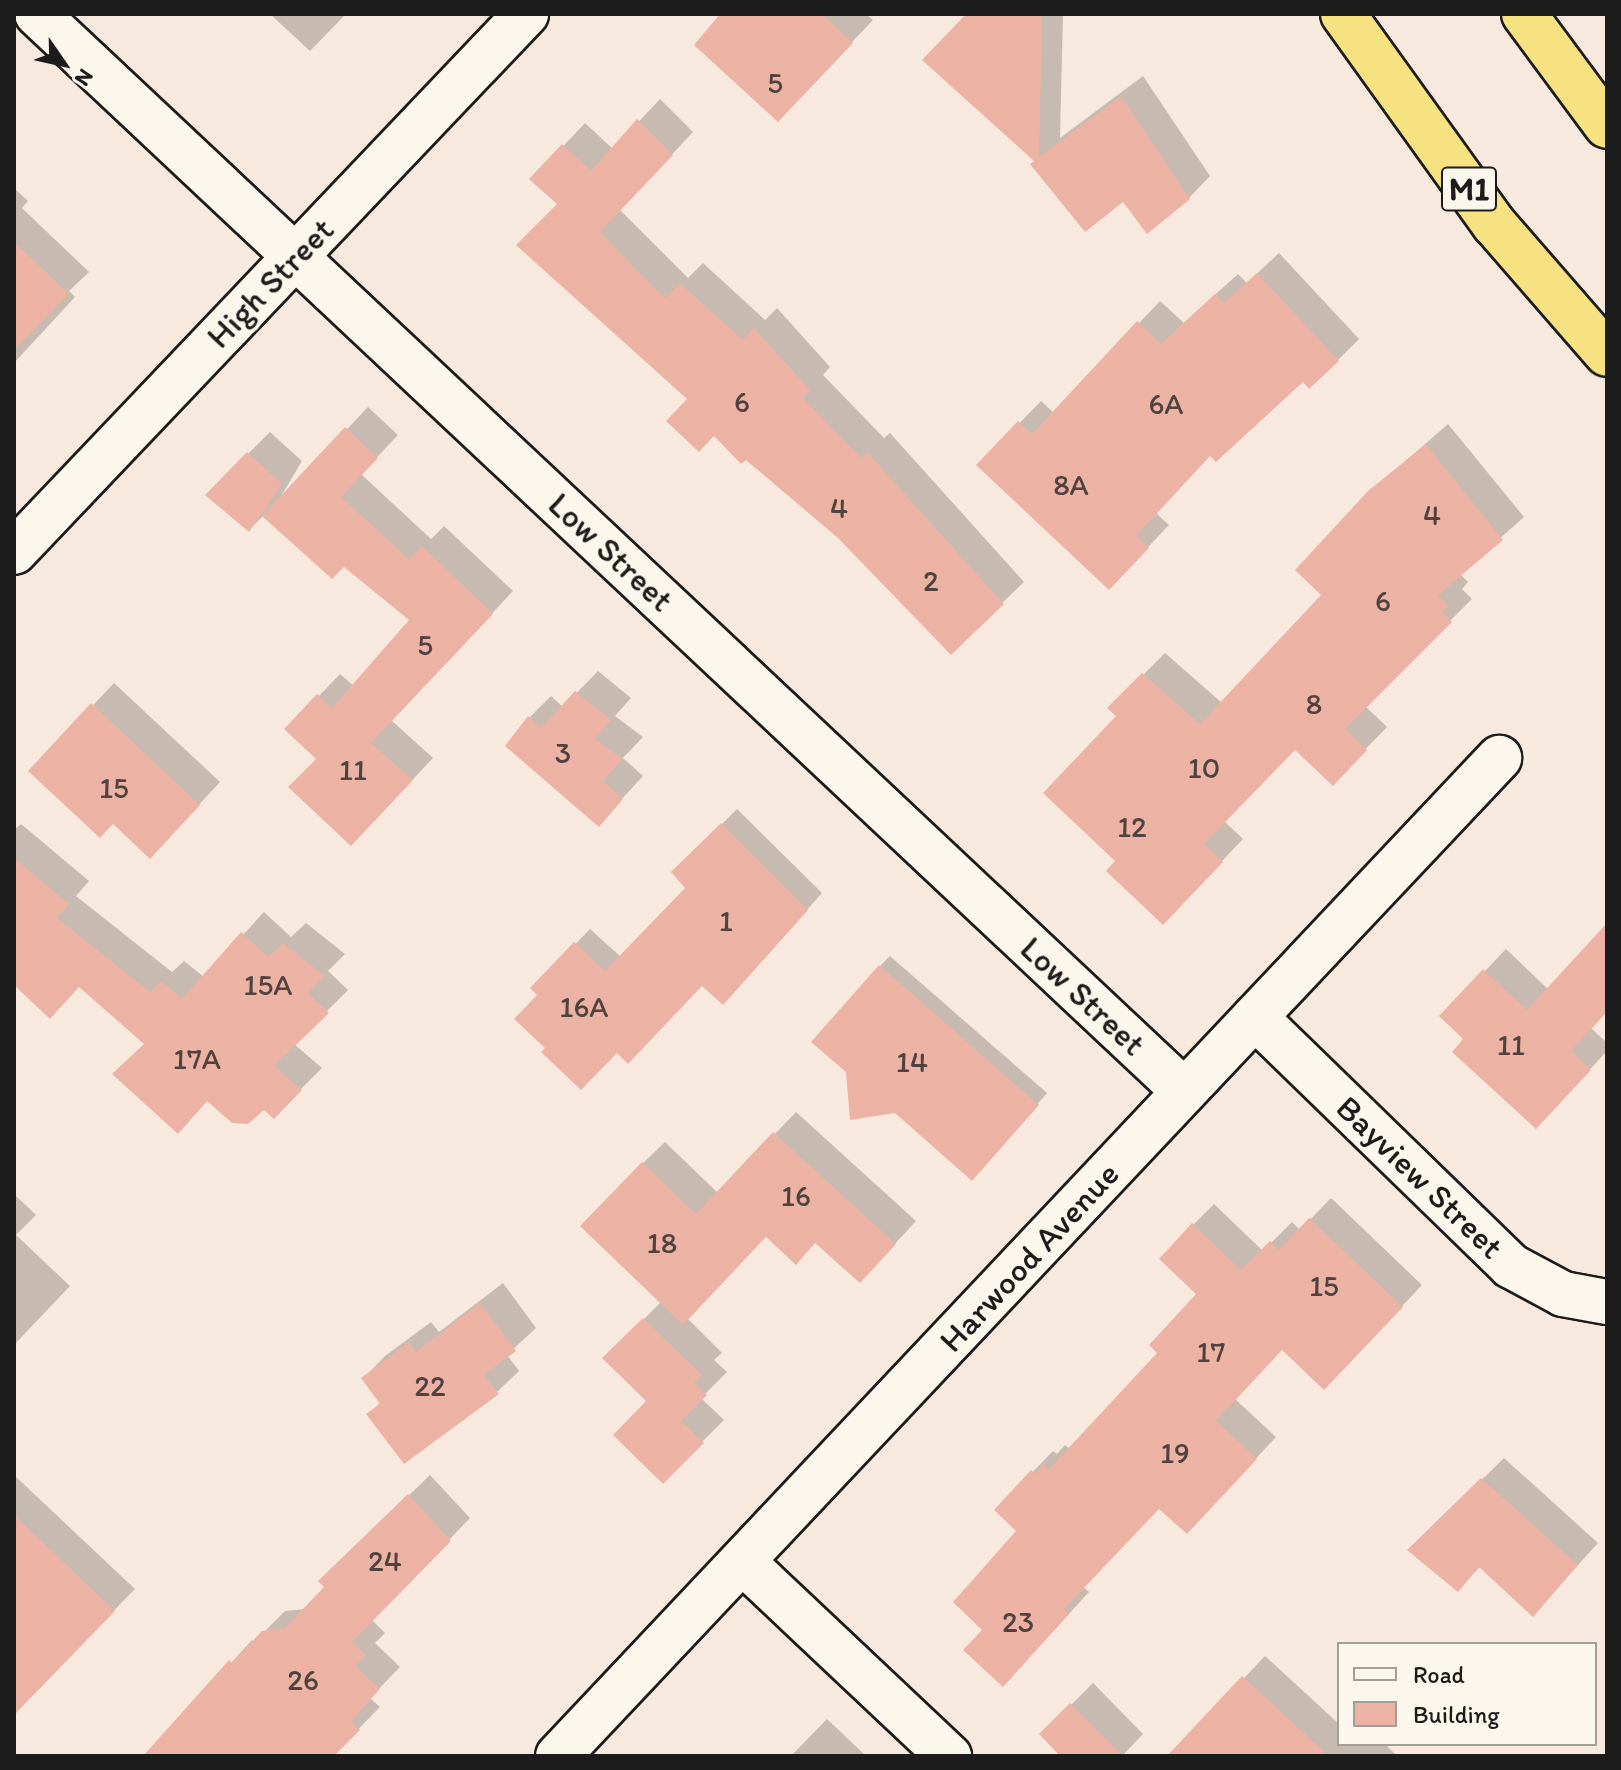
<!DOCTYPE html>
<style>
body{margin:0}
#map{position:relative;width:1621px;height:1770px;overflow:hidden;background:#f8e9de;font-family:Itim,sans-serif}
div>[style]{position:absolute}
[style*='--x']{left:calc(var(--x)*1px);top:calc(var(--y)*1px);width:calc(var(--w)*1px);rotate:calc(var(--a)*1deg)}
.shadow>*{inset:0;background:#0003}
.building>*{inset:0;background:#ecb3a4}
.roads{filter:drop-shadow(2px 0 #1c1c1c) drop-shadow(-2px 0 #1c1c1c) drop-shadow(0 2px #1c1c1c) drop-shadow(0 -2px #1c1c1c)}
.minor>*{height:44px;margin:-22px;padding:0 22px;transform-origin:22px;border-radius:22px;background:#fbf7ec}
.motorway>*{height:44px;margin:-22px;padding:0 22px;transform-origin:22px;border-radius:22px;background:#f7e281}
span{translate:-50% -50%;white-space:nowrap;text-align:center;line-height:1.15;-webkit-text-stroke:7px #fbf7ec;paint-order:stroke}
.number-label{font-size:30px;color:#50423e}
.number-label span{-webkit-text-stroke-width:0}
.shield-label span{padding:2px 6px;background:#fbf7ec;border:2px solid;border-radius:6px;-webkit-text-stroke-width:0}
.shield-label{font-size:32px;color:#1c1c1c;font-weight:700}
.street-label{font-size:34px;color:#1c1c1c}
.frame{position:absolute;inset:0;border:16px solid #1c1c1c;pointer-events:none}
.legend{position:absolute;left:1337px;top:1642px;width:260px;height:104px;box-sizing:border-box;background:#fbf7ec;border:2px solid #a29f99;margin:0;padding:10px 14px;list-style:none;font-size:24px;color:#1c1c1c}
.legend li{display:flex;align-items:center;gap:16px;height:40px}
.legend b{width:40px;border:2px solid #a29f99}
.north{position:absolute;left:24px;top:24px;width:80px;height:80px;-webkit-text-stroke:6px #fbf7ec;paint-order:stroke;rotate:124deg;font-size:22px;font-weight:700;line-height:32px;text-align:center;color:#1c1c1c}
.north::after{content:'';display:block;margin:auto;width:28px;height:36px;background:#1c1c1c;clip-path:polygon(50% 0,100% 100%,50% 72%,0 100%)}
</style>
<div id="map">
<div class="shadow">
<i style="clip-path:polygon(270px 14px,346px 14px,310px 51px)"></i>
<i style="clip-path:polygon(723px 14px,866px 14px,873px 20px,799px 98px)"></i>
<i style="clip-path:polygon(968px 14px,1063px 14px,1060px 138px,1143px 76px,1210px 176px,1189px 198px,1123px 199px,1036px 160px)"></i>
<i style="clip-path:polygon(660px 99px,693px 132px,620px 210px,688px 278px,703px 263px,765px 320px,777px 308px,830px 367px,823px 375px,884px 438px,890px 433px,1024px 582px,951px 652px,840px 537px,690px 399px,560px 204px,532px 179px,585px 123px,613px 149px)"></i>
<i style="clip-path:polygon(14px 188px,28px 201px,22px 208px,89px 272px,69px 291px,75px 297px,14px 363px)"></i>
<i style="clip-path:polygon(1279px 253px,1359px 339px,1338px 360px,1303px 380px,1211px 454px,1156px 513px,1169px 525px,1130px 566px,979px 465px,1041px 401px,1054px 413px,1160px 301px,1184px 323px,1238px 274px,1247px 283px)"></i>
<i style="clip-path:polygon(368px 407px,398px 435px,361px 474px,431px 539px,444px 526px,513px 591px,391px 720px,433px 758px,373px 822px,318px 759px,287px 729px,340px 674px,354px 686px,412px 620px,345px 564px,264px 515px,249px 530px,248px 454px,270px 432px,302px 461px,277px 503px)"></i>
<i style="clip-path:polygon(1448px 424px,1524px 517px,1460px 574px,1468px 582px,1462px 589px,1472px 599px,1365px 706px,1387px 727px,1354px 761px,1295px 748px,1224px 821px,1243px 839px,1185px 900px,1118px 861px,1118px 716px,1110px 708px,1165px 653px,1222px 703px,1324px 595px,1370px 492px)"></i>
<i style="clip-path:polygon(598px 671px,631px 698px,615px 716px,643px 737px,623px 758px,643px 776px,599px 824px,529px 718px,551px 696px,563px 707px)"></i>
<i style="clip-path:polygon(114px 683px,220px 782px,171px 835px,113px 821px,31px 771px)"></i>
<i style="clip-path:polygon(737px 809px,822px 893px,738px 987px,702px 983px,617px 1050px,548px 1048px,539px 995px,533px 988px,590px 929px,621px 957px,688px 888px,673px 873px)"></i>
<i style="clip-path:polygon(21px 824px,89px 881px,76px 896px,172px 972px,184px 961px,204px 977px,264px 912px,291px 937px,306px 923px,345px 954px,328px 971px,348px 990px,294px 1044px,322px 1068px,274px 1116px,264px 1108px,208px 1100px,178px 1132px,146px 1043px,80px 985px,14px 982px,14px 830px)"></i>
<i style="clip-path:polygon(1607px 924px,1607px 1010px,1591px 1028px,1607px 1043px,1607px 1051px,1557px 1105px,1466px 1039px,1442px 1016px,1506px 949px,1548px 989px)"></i>
<i style="clip-path:polygon(890px 956px,1047px 1093px,982px 1168px,880px 966px)"></i>
<i style="clip-path:polygon(796px 1112px,916px 1221px,881px 1259px,816px 1241px,766px 1235px,687px 1318px,722px 1353px,714px 1360px,727px 1372px,701px 1398px,724px 1420px,663px 1481px,649px 1401px,605px 1358px,662px 1301px,643px 1163px,665px 1142px,718px 1193px)"></i>
<i style="clip-path:polygon(14px 1194px,36px 1215px,16px 1235px,70px 1286px,14px 1345px)"></i>
<i style="clip-path:polygon(1331px 1198px,1422px 1285px,1345px 1367px,1283px 1348px,1235px 1399px,1276px 1437px,1207px 1511px,1160px 1507px,1083px 1587px,1089px 1592px,1023px 1664px,985px 1629px,1019px 1531px,996px 1510px,1053px 1451px,1057px 1454px,1065px 1445px,1070px 1449px,1160px 1353px,1199px 1294px,1193px 1225px,1214px 1204px,1263px 1251px,1292px 1222px,1300px 1230px)"></i>
<i style="clip-path:polygon(503px 1283px,536px 1328px,507px 1355px,519px 1371px,497px 1392px,369px 1414px,381px 1402px,364px 1378px,385px 1356px,431px 1322px,439px 1332px)"></i>
<i style="clip-path:polygon(1504px 1458px,1598px 1543px,1533px 1614px,1481px 1566px,1457px 1590px,1410px 1550px)"></i>
<i style="clip-path:polygon(14px 1475px,135px 1589px,30px 1696px,14px 1680px)"></i>
<i style="clip-path:polygon(430px 1475px,470px 1518px,372px 1620px,385px 1633px,375px 1643px,400px 1667px,370px 1698px,380px 1707px,332px 1756px,146px 1756px,252px 1640px,254px 1642px,285px 1611px,306px 1609px,326px 1587px,342px 1560px)"></i>
<i style="clip-path:polygon(1265px 1656px,1339px 1724px,1339px 1744px,1385px 1744px,1397px 1756px,1170px 1756px)"></i>
<i style="clip-path:polygon(1093px 1683px,1143px 1734px,1122px 1756px,1063px 1756px,1042px 1734px)"></i>
<i style="clip-path:polygon(827px 1719px,866px 1756px,791px 1756px)"></i>
</div>
<div class="building">
<i style="clip-path:polygon(720px 14px,822px 14px,853px 43px,778px 122px,694px 45px)"></i>
<i style="clip-path:polygon(966px 14px,1042px 14px,1039px 157px,1121px 96px,1190px 199px,1147px 234px,1123px 202px,1085px 232px,1030px 164px,1034px 161px,922px 60px)"></i>
<i style="clip-path:polygon(637px 119px,673px 155px,600px 232px,665px 298px,680px 283px,743px 340px,754px 328px,810px 390px,803px 398px,861px 458px,868px 453px,1004px 604px,951px 655px,838px 538px,746px 460px,741px 464px,714px 436px,699px 452px,666px 421px,687px 399px,516px 245px,557px 204px,529px 179px,562px 144px,591px 171px)"></i>
<i style="clip-path:polygon(14px 242px,69px 294px,14px 350px)"></i>
<i style="clip-path:polygon(1257px 273px,1339px 361px,1309px 389px,1303px 382px,1216px 462px,1210px 456px,1136px 536px,1149px 548px,1109px 590px,976px 465px,1018px 421px,1032px 434px,1137px 321px,1161px 344px,1215px 294px,1224px 303px)"></i>
<i style="clip-path:polygon(345px 427px,378px 458px,341px 497px,409px 559px,422px 546px,493px 614px,371px 743px,413px 780px,351px 846px,288px 787px,316px 759px,284px 729px,317px 694px,332px 708px,409px 620px,344px 567px,332px 579px,262px 516px)"></i>
<i style="clip-path:polygon(1426px 444px,1503px 540px,1438px 595px,1448px 605px,1442px 612px,1452px 622px,1345px 729px,1367px 750px,1333px 786px,1295px 750px,1204px 844px,1223px 862px,1163px 925px,1106px 871px,1115px 861px,1043px 793px,1116px 716px,1107px 708px,1142px 673px,1200px 724px,1321px 595px,1295px 570px,1368px 491px)"></i>
<i style="clip-path:polygon(247px 452px,282px 484px,249px 532px,205px 495px)"></i>
<i style="clip-path:polygon(575px 691px,611px 720px,595px 739px,623px 759px,603px 781px,623px 799px,599px 827px,505px 746px,528px 716px,541px 728px)"></i>
<i style="clip-path:polygon(91px 703px,200px 805px,150px 859px,113px 824px,100px 838px,28px 771px)"></i>
<i style="clip-path:polygon(721px 823px,808px 910px,723px 1005px,702px 986px,628px 1064px,617px 1053px,581px 1090px,541px 1052px,545px 1048px,514px 1019px,537px 995px,530px 988px,574px 942px,605px 971px,685px 888px,671px 872px)"></i>
<i style="clip-path:polygon(14px 858px,69px 904px,57px 918px,150px 992px,161px 981px,182px 999px,241px 932px,268px 957px,283px 943px,325px 976px,308px 993px,329px 1013px,274px 1066px,302px 1090px,274px 1119px,264px 1110px,248px 1124px,232px 1123px,207px 1101px,178px 1134px,112px 1074px,144px 1044px,79px 987px,50px 1019px,14px 985px)"></i>
<i style="clip-path:polygon(1607px 923px,1607px 1012px,1571px 1051px,1591px 1070px,1536px 1129px,1452px 1052px,1463px 1039px,1439px 1016px,1483px 969px,1527px 1010px)"></i>
<i style="clip-path:polygon(879px 965px,1039px 1105px,972px 1181px,895px 1113px,850px 1120px,846px 1072px,811px 1042px)"></i>
<i style="clip-path:polygon(773px 1132px,896px 1244px,860px 1283px,815px 1243px,796px 1265px,766px 1237px,683px 1325px,580px 1226px,642px 1162px,696px 1214px)"></i>
<i style="clip-path:polygon(1309px 1218px,1403px 1307px,1324px 1390px,1282px 1350px,1216px 1421px,1257px 1459px,1187px 1534px,1159px 1509px,1064px 1609px,1069px 1614px,1003px 1687px,963px 1650px,982px 1630px,953px 1602px,1016px 1531px,994px 1510px,1031px 1470px,1035px 1474px,1043px 1464px,1049px 1469px,1157px 1353px,1149px 1345px,1196px 1294px,1159px 1259px,1192px 1223px,1241px 1270px,1270px 1241px,1279px 1250px)"></i>
<i style="clip-path:polygon(480px 1303px,516px 1351px,484px 1375px,499px 1394px,404px 1464px,366px 1414px,380px 1404px,361px 1378px,409px 1342px,416px 1352px)"></i>
<i style="clip-path:polygon(643px 1318px,702px 1375px,694px 1383px,707px 1395px,681px 1421px,704px 1443px,663px 1484px,613px 1435px,646px 1401px,602px 1358px)"></i>
<i style="clip-path:polygon(1481px 1478px,1578px 1565px,1533px 1617px,1479px 1567px,1458px 1592px,1407px 1550px)"></i>
<i style="clip-path:polygon(408px 1494px,451px 1541px,352px 1642px,366px 1655px,355px 1666px,380px 1689px,351px 1721px,360px 1730px,334px 1756px,143px 1756px,229px 1660px,232px 1663px,262px 1631px,284px 1629px,324px 1587px,318px 1581px)"></i>
<i style="clip-path:polygon(14px 1515px,115px 1611px,14px 1715px)"></i>
<i style="clip-path:polygon(1242px 1676px,1329px 1756px,1167px 1756px)"></i>
<i style="clip-path:polygon(1070px 1703px,1123px 1756px,1060px 1756px,1039px 1734px)"></i>
</div>
<div class="roads">
<div class="minor">
<i style="--x:37;--y:14;--w:1573;--a:43.2"></i>
<i style="--x:14;--y:552;--w:743;--a:-46.42"></i>
<i style="--x:1255;--y:1017;--w:357;--a:44.2"></i>
<i style="--x:1511;--y:1266;--w:59;--a:28.3"></i>
<i style="--x:1563;--y:1294;--w:45;--a:10.3"></i>
<i style="--x:744;--y:1563;--w:282;--a:43.3"></i>
<i style="--x:558;--y:1756;--w:1372;--a:-46.68"></i>
</div>
<div class="motorway">
<i style="--x:1343;--y:14;--w:259;--a:54.3"></i>
<i style="--x:1494;--y:224;--w:172;--a:49"></i>
<i style="--x:1524;--y:14;--w:139;--a:53.5"></i>
</div>
</div>
<div class="number-label">
<span style="left:775px;top:83px">5</span>
<span style="left:742px;top:402px">6</span>
<span style="left:1166px;top:404px">6A</span>
<span style="left:1071px;top:485px">8A</span>
<span style="left:839px;top:508px">4</span>
<span style="left:1432px;top:515px">4</span>
<span style="left:931px;top:581px">2</span>
<span style="left:1383px;top:601px">6</span>
<span style="left:425px;top:645px">5</span>
<span style="left:1314px;top:704px">8</span>
<span style="left:563px;top:753px">3</span>
<span style="left:1204px;top:768px">10</span>
<span style="left:353px;top:770px">11</span>
<span style="left:114px;top:788px">15</span>
<span style="left:1132px;top:827px">12</span>
<span style="left:726px;top:921px">1</span>
<span style="left:268px;top:985px">15A</span>
<span style="left:584px;top:1007px">16A</span>
<span style="left:1511px;top:1045px">11</span>
<span style="left:197px;top:1059px">17A</span>
<span style="left:912px;top:1062px">14</span>
<span style="left:796px;top:1196px">16</span>
<span style="left:662px;top:1243px">18</span>
<span style="left:1324px;top:1286px">15</span>
<span style="left:1211px;top:1352px">17</span>
<span style="left:430px;top:1386px">22</span>
<span style="left:1175px;top:1453px">19</span>
<span style="left:385px;top:1561px">24</span>
<span style="left:1018px;top:1622px">23</span>
<span style="left:303px;top:1680px">26</span>
</div>
<div class="shield-label">
<span style="left:1469px;top:189px">M1</span>
</div>
<div class="street-label">
<span style="left:270px;top:283px;rotate:-46deg">High Street</span>
<span style="left:611px;top:552px;rotate:43deg">Low Street</span>
<span style="left:1083px;top:996px;rotate:43deg">Low Street</span>
<span style="left:1420px;top:1177px;rotate:44deg">Bayview Street</span>
<span style="left:1029px;top:1257px;rotate:-47deg">Harwood Avenue</span>
</div>
<div class="frame"></div>
<ul class="legend">
<li><b style="height:10px;background:#fbf7ec"></b>Road</li>
<li><b style="height:22px;background:#ecb3a4"></b>Building</li>
</ul>
<div class="north">N</div>
</div>
